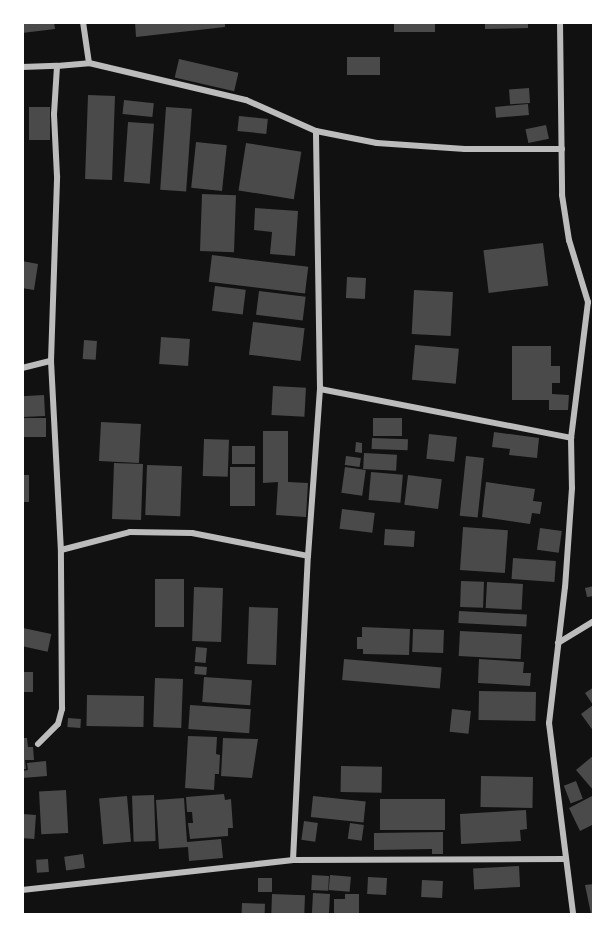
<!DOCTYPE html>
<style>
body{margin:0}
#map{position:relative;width:616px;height:937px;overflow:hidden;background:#111;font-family:Signika,sans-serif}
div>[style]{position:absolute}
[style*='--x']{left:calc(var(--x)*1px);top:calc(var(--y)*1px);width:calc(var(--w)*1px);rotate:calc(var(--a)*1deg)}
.building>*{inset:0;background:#4a4a4a;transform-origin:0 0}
.minor>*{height:6px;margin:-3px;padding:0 3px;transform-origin:3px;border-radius:3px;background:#bcbcbc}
span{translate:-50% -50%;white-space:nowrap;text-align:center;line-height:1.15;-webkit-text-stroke:5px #fff;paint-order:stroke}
.frame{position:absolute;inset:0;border:24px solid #fff;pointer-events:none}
</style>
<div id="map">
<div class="building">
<i style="clip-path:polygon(22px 22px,54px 22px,55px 29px,22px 33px)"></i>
<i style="clip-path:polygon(135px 22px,225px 22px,225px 27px,136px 37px)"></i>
<i style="left:394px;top:22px;width:41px;height:10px"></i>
<i style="clip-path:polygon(485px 22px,528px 22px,528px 28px,485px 29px)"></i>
<i style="left:380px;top:57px;width:18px;height:33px;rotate:90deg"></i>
<i style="left:179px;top:59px;width:61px;height:19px;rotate:13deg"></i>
<i style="left:529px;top:88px;width:15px;height:20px;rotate:86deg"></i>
<i style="left:88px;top:95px;width:27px;height:84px;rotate:2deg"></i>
<i style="left:124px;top:100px;width:30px;height:14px;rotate:6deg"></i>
<i style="left:528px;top:104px;width:11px;height:33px;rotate:85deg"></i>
<i style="left:29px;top:107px;width:21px;height:33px"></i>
<i style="left:166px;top:107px;width:26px;height:83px;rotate:4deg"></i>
<i style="left:239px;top:116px;width:29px;height:15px;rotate:6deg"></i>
<i style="left:128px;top:122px;width:26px;height:60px;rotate:4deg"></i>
<i style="left:546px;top:125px;width:14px;height:21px;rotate:78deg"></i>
<i style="left:196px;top:142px;width:31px;height:46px;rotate:6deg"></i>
<i style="left:246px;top:143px;width:56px;height:48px;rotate:9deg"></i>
<i style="left:202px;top:194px;width:34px;height:57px;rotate:2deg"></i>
<i style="clip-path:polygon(255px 208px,298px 211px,295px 256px,270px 254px,272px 232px,254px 230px)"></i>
<i style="left:543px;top:243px;width:43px;height:60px;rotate:83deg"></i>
<i style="left:212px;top:255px;width:97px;height:27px;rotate:7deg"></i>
<i style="clip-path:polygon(22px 261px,38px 264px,34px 290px,22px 288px)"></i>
<i style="left:347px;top:277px;width:19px;height:21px;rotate:3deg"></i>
<i style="left:215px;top:286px;width:31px;height:25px;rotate:7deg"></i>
<i style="left:414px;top:290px;width:39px;height:44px;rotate:3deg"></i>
<i style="left:259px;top:291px;width:47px;height:24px;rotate:7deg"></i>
<i style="left:253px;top:322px;width:52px;height:33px;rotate:7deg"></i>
<i style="left:161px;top:337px;width:29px;height:27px;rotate:4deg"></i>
<i style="left:84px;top:340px;width:13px;height:19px;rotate:4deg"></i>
<i style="left:415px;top:345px;width:44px;height:35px;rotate:5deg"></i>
<i style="clip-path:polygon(512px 346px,551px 346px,551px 366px,560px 366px,560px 383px,552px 383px,552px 394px,569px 395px,568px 410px,549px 410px,549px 400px,512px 400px)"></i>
<i style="left:273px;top:386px;width:33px;height:29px;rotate:3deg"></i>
<i style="left:44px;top:395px;width:21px;height:22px;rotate:87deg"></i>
<i style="left:22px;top:418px;width:24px;height:19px"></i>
<i style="left:373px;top:418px;width:29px;height:18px"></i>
<i style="left:101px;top:422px;width:40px;height:39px;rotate:3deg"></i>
<i style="clip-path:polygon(263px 431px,288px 431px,288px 482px,308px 483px,306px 517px,276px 515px,278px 482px,263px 483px)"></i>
<i style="clip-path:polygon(494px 432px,539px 438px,537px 458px,509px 455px,510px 449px,492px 447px)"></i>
<i style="left:429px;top:434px;width:28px;height:25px;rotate:6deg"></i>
<i style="left:372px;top:438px;width:36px;height:11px;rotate:2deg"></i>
<i style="left:204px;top:439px;width:25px;height:37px;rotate:2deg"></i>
<i style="clip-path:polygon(356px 442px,362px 443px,362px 453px,355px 452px)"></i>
<i style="left:255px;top:446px;width:18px;height:23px;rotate:90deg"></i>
<i style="left:364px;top:453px;width:33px;height:16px;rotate:3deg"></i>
<i style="left:346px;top:456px;width:15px;height:9px;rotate:8deg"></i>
<i style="left:466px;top:456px;width:18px;height:60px;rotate:6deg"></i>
<i style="left:114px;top:463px;width:29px;height:56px;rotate:2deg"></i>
<i style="left:147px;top:465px;width:35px;height:50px;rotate:2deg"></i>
<i style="left:230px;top:467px;width:25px;height:39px"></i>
<i style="left:345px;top:467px;width:21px;height:26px;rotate:8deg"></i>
<i style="left:371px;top:472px;width:32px;height:28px;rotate:5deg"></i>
<i style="left:22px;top:475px;width:7px;height:27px"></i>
<i style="left:408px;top:475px;width:34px;height:30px;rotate:7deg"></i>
<i style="clip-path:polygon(486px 482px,535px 489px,533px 501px,542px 502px,540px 514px,532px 513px,530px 524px,482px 517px)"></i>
<i style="left:342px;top:509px;width:33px;height:20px;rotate:7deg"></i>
<i style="left:463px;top:527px;width:45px;height:43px;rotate:4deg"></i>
<i style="left:540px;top:528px;width:22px;height:22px;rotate:8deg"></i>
<i style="left:385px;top:529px;width:30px;height:16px;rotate:4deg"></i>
<i style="left:513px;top:558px;width:43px;height:21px;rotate:4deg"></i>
<i style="left:155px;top:579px;width:29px;height:48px"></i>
<i style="left:461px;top:581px;width:23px;height:26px;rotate:2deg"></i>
<i style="left:487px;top:582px;width:36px;height:26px;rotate:3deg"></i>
<i style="clip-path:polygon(594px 586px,594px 596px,587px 597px,585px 588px)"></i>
<i style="left:194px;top:587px;width:29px;height:54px;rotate:2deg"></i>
<i style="left:249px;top:607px;width:29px;height:57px;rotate:2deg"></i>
<i style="left:459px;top:611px;width:68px;height:12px;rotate:3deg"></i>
<i style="clip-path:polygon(362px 627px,410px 629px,409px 655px,363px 654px,363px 649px,357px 649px,357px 637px,362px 637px)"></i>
<i style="left:23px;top:628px;width:29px;height:18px;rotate:12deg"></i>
<i style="left:413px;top:629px;width:31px;height:23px;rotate:2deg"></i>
<i style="left:460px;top:631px;width:62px;height:25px;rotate:3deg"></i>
<i style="left:196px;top:647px;width:11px;height:15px;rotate:5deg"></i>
<i style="left:344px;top:659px;width:98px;height:21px;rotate:5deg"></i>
<i style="clip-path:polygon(479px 659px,524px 662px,523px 673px,531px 673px,530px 686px,478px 683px)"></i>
<i style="left:195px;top:666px;width:12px;height:8px;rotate:5deg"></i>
<i style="left:22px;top:672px;width:11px;height:20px"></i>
<i style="left:204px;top:677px;width:48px;height:25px;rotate:4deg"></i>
<i style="left:155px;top:678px;width:28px;height:49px;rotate:2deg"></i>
<i style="clip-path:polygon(594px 687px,594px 732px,581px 714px,593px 705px,585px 693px)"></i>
<i style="left:479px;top:691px;width:57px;height:29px;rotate:1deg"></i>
<i style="left:87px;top:695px;width:57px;height:31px;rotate:1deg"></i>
<i style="left:190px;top:705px;width:61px;height:24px;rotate:4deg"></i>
<i style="left:452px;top:709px;width:19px;height:23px;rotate:6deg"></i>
<i style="left:68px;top:718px;width:13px;height:9px;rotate:4deg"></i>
<i style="clip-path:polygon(188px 736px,217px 737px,216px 754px,220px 755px,219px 774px,215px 774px,214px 790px,185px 788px)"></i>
<i style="clip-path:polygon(22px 738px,27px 738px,28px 747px,33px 747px,34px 760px,25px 760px,26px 769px,22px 769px)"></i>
<i style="clip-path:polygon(223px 738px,258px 739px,252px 778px,221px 776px)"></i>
<i style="clip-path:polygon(594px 755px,594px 791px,576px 770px)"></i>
<i style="clip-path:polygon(46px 761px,47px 776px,22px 778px,22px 771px,28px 770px,27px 763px)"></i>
<i style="left:341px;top:766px;width:41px;height:26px;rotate:1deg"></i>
<i style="left:481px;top:776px;width:52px;height:31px;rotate:1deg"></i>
<i style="left:576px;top:781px;width:19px;height:13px;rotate:69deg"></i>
<i style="left:66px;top:790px;width:43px;height:27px;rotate:87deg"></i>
<i style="clip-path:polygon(224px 794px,225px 800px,231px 799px,233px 828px,228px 828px,228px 836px,190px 839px,188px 823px,193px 823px,192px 812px,187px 812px,186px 797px)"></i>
<i style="left:154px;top:795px;width:46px;height:22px;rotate:88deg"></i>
<i style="clip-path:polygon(594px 795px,594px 824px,580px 831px,569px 808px)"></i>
<i style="left:127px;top:796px;width:46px;height:28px;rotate:85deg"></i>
<i style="left:313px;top:796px;width:53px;height:21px;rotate:6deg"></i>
<i style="clip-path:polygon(184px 798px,187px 842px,221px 839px,223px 858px,189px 861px,188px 847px,159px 849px,156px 800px)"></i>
<i style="left:380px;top:799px;width:65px;height:31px"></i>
<i style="clip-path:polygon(526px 810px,527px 829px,520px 830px,521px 841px,461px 844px,460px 814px)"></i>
<i style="left:22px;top:814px;width:14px;height:24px;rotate:4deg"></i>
<i style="left:304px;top:821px;width:14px;height:19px;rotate:8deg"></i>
<i style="left:350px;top:823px;width:14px;height:16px;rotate:8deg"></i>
<i style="clip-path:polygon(443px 832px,443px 854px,432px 854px,432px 849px,374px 850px,374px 833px)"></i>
<i style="left:83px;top:854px;width:14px;height:19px;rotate:82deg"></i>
<i style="left:48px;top:859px;width:13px;height:12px;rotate:86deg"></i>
<i style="left:519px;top:866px;width:21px;height:46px;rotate:87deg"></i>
<i style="left:312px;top:875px;width:17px;height:15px;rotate:3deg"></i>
<i style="left:330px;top:875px;width:21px;height:15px;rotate:5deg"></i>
<i style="left:368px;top:877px;width:19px;height:17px;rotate:3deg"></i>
<i style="left:258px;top:878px;width:14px;height:14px"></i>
<i style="left:422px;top:880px;width:21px;height:17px;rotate:3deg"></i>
<i style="clip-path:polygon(594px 884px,594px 914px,591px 914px,585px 885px)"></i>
<i style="left:313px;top:893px;width:17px;height:21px;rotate:3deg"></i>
<i style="left:272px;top:894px;width:33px;height:20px;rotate:2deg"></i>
<i style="clip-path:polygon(345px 894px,359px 894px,359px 914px,334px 914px,334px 899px,345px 899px)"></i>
<i style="left:242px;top:903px;width:23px;height:11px;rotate:2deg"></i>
</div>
<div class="minor">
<i style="--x:83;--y:22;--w:41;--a:81.7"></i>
<i style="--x:560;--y:22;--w:173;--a:89.3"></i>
<i style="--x:562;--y:195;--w:46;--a:81.2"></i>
<i style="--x:569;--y:240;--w:65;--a:73"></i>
<i style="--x:588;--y:302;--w:137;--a:97.1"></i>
<i style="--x:571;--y:438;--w:50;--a:88.9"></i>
<i style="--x:572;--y:488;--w:99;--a:94"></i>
<i style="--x:565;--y:587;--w:137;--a:96.7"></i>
<i style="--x:549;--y:723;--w:193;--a:82.8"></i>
<i style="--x:22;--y:67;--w:35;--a:-2"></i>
<i style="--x:51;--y:361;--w:189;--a:87"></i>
<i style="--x:22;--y:368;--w:30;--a:-14"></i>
<i style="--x:51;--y:361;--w:185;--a:-88.1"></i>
<i style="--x:57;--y:176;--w:62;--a:-92.8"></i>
<i style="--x:54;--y:114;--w:48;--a:-86.4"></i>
<i style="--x:57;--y:66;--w:32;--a:-5"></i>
<i style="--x:89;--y:63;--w:161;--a:13.3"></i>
<i style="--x:246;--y:100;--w:77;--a:23.9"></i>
<i style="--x:316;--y:131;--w:62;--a:11.1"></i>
<i style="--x:377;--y:143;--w:88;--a:3.9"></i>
<i style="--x:465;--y:149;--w:97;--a:0"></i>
<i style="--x:320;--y:389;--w:256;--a:11"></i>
<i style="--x:558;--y:643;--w:42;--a:-31.4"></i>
<i style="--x:38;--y:744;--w:28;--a:-45"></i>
<i style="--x:58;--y:724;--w:16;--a:-75"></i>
<i style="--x:62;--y:709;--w:159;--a:-90.4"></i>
<i style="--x:61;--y:550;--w:71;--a:-14.6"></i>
<i style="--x:130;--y:532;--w:62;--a:0.9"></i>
<i style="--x:192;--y:533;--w:118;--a:11.2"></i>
<i style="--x:293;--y:860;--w:304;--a:-87.2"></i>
<i style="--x:308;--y:556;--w:167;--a:-85.9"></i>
<i style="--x:320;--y:389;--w:258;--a:-90.9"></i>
<i style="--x:22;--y:890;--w:273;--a:-6.3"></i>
<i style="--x:293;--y:860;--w:272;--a:-0.2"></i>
</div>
<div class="frame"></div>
</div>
